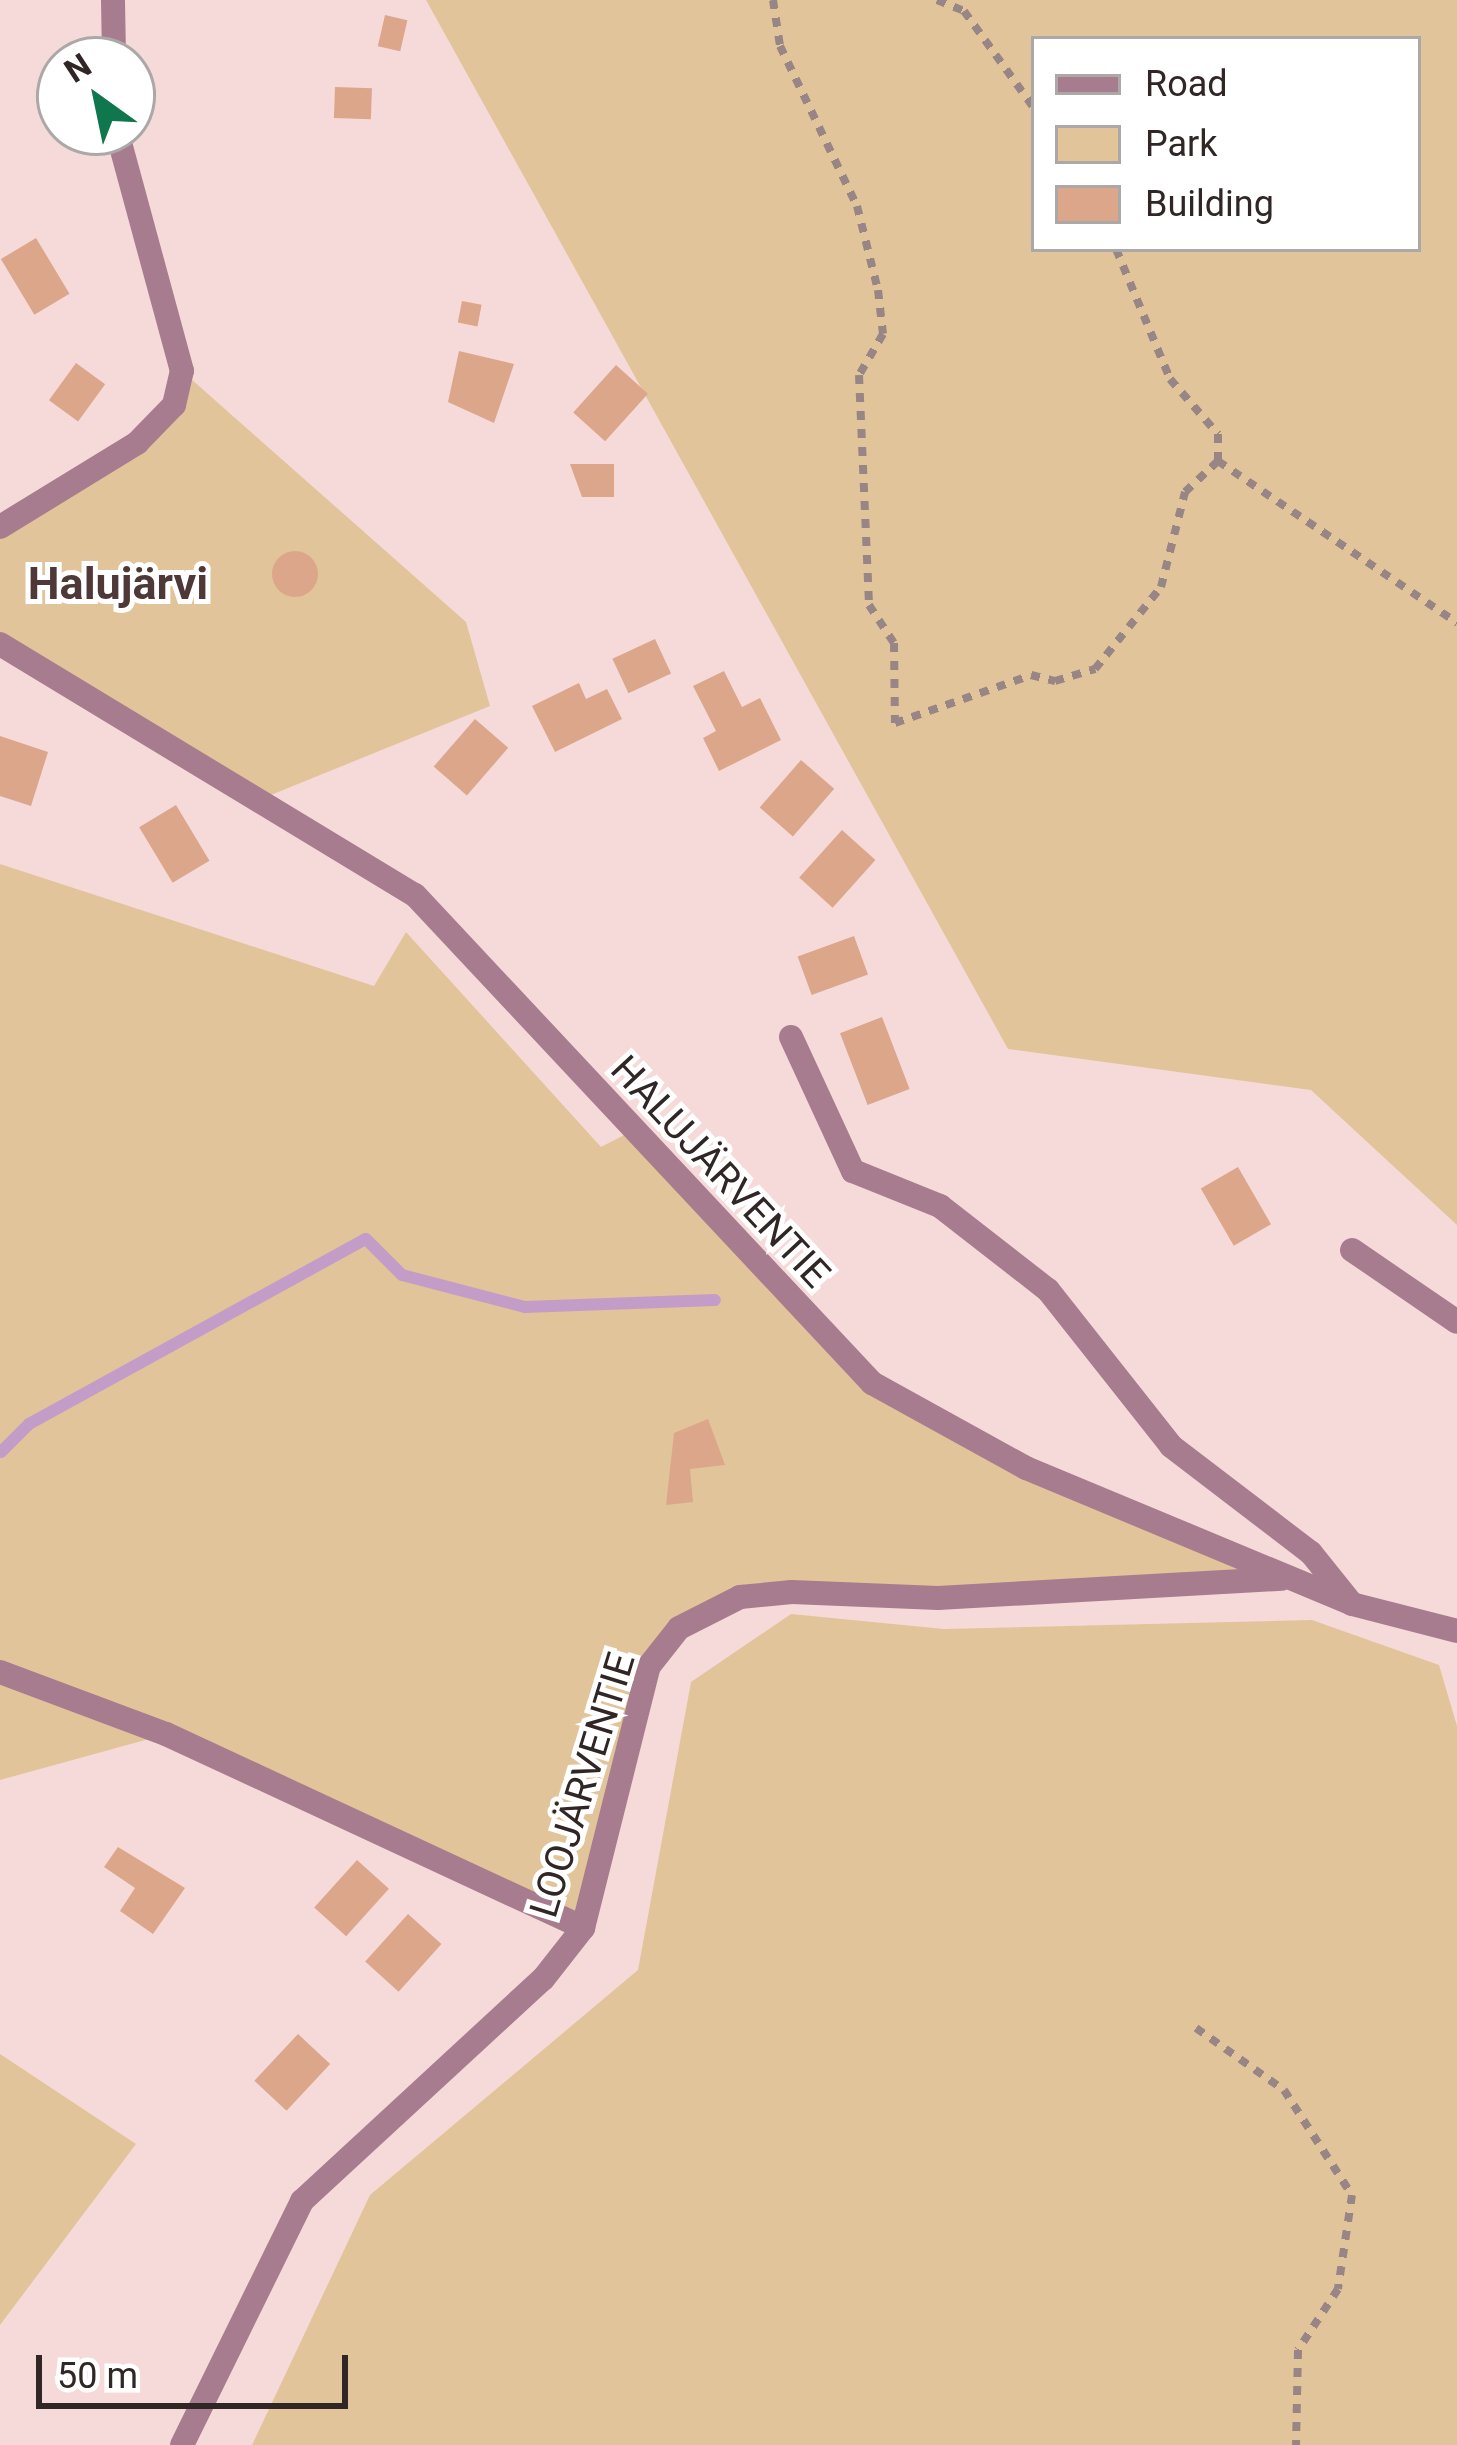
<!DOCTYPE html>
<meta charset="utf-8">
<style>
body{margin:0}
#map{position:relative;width:1457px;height:2445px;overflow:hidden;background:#f6dada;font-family:Roboto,sans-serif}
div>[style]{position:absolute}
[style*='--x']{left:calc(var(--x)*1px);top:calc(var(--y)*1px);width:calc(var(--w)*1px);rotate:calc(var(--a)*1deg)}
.green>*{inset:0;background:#e2c49a}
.stream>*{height:12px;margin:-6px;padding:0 6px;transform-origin:6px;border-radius:6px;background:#c39dc7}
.building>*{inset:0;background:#dca68b;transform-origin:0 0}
.round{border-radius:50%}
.path>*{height:8px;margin-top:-4px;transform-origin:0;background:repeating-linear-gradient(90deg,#988585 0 9px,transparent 0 18px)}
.lane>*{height:24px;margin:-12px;padding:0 12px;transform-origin:12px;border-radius:12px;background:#a87c8f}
.street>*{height:24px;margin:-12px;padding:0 12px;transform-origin:12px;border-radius:12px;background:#a87c8f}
span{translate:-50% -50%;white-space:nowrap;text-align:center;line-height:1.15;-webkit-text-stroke:10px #fff;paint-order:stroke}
.street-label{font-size:39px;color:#302626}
.quarter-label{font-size:45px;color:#4e3838;font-weight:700}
.legend{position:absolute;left:1031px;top:36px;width:390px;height:216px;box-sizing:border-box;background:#fff;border:3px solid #aca8a8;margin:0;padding:15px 21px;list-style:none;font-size:36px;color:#302626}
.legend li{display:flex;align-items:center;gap:24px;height:60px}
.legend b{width:60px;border:3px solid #aca8a8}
.north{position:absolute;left:36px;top:36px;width:120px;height:120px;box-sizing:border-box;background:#fff;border:3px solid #aca8a8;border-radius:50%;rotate:327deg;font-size:33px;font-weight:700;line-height:48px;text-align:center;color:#302626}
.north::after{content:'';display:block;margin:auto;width:42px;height:54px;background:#0f764e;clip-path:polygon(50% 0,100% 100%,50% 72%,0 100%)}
.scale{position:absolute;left:36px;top:2355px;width:312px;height:54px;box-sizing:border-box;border:6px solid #302626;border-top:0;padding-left:15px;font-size:36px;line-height:42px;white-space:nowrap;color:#302626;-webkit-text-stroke:9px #fff;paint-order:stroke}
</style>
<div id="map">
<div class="green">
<i style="clip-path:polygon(evenodd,426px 0,1457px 0,1457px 1225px,1311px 1090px,1008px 1049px,426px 0,1034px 39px,1418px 39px,1418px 249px,1034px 249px,1034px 39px)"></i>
<i style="clip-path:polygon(182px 371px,466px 622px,490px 706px,261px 799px,0 644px,0 527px,137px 443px)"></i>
<i style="clip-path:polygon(0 864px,374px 986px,406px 932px,601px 1147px,632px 1131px,872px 1383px,1290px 1579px,792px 1592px,679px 1628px,649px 1666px,583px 1928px,167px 1734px,0 1780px)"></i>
<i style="clip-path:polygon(791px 1614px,944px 1629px,1312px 1620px,1439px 1665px,1457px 1726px,1457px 2445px,252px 2445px,370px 2195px,638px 1970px,691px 1682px)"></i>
<i style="clip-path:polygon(0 2054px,136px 2144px,0 2325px)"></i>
</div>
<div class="stream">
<i style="--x:1;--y:1452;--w:40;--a:-45"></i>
<i style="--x:29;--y:1424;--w:384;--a:-28.8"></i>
<i style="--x:366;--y:1239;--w:51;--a:45"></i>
<i style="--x:402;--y:1275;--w:127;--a:14.6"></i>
<i style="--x:525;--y:1307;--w:190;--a:-2.1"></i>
</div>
<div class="building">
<i style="left:385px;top:15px;width:23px;height:32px;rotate:13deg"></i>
<i style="left:335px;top:87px;width:37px;height:31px;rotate:2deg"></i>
<i style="left:36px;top:238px;width:65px;height:41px;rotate:59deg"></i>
<i style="left:462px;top:301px;width:20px;height:22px;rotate:11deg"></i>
<i style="clip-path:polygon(459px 351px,514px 364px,494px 423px,448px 402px)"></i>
<i style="left:76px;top:363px;width:36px;height:46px;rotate:36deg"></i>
<i style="left:616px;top:365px;width:43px;height:64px;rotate:42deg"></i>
<i style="clip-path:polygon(570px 464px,614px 464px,614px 497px,582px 497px)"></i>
<i class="round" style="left:272px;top:551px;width:46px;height:46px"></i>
<i style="left:655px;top:639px;width:38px;height:47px;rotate:65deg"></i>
<i style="clip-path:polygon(724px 671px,742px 707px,760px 698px,781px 740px,719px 771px,703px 738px,716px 731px,693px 686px)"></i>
<i style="clip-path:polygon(579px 683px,586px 699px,607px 689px,622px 719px,555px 752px,532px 706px)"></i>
<i style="left:475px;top:719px;width:44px;height:63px;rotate:41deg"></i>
<i style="clip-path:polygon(0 736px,48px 752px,31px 806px,0 796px)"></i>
<i style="left:801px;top:760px;width:44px;height:63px;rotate:41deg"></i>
<i style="left:176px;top:805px;width:65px;height:43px;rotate:59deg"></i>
<i style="left:842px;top:830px;width:45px;height:64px;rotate:42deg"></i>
<i style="left:854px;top:936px;width:41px;height:60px;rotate:70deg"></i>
<i style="left:882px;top:1017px;width:77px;height:45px;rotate:69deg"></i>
<i style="left:1238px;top:1167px;width:66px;height:43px;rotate:60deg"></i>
<i style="clip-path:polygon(708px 1419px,725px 1465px,690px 1469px,693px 1502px,666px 1505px,674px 1433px)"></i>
<i style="clip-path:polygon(118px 1847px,185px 1888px,153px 1934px,120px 1911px,135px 1888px,104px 1867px)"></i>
<i style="left:357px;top:1860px;width:43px;height:64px;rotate:42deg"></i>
<i style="left:408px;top:1914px;width:45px;height:64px;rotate:42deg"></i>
<i style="left:298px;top:2034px;width:44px;height:64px;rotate:43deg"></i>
</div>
<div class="path">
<i style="--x:773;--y:0;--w:47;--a:81.3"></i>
<i style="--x:780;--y:46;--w:178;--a:64.3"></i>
<i style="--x:857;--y:206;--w:87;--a:76"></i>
<i style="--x:878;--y:290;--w:44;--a:83.5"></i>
<i style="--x:883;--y:334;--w:48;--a:120.3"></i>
<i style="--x:859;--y:375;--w:230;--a:87.5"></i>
<i style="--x:869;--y:605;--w:45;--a:56.7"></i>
<i style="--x:894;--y:643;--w:80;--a:89.3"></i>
<i style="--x:895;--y:723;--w:144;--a:-19.4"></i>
<i style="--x:1031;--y:675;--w:25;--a:14"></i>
<i style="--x:1055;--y:681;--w:42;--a:-16.7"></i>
<i style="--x:1095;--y:669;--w:105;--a:-51.2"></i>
<i style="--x:1161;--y:587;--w:98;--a:-75.8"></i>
<i style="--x:1185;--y:492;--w:45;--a:-43.2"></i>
<i style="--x:937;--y:0;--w:29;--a:22"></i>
<i style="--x:964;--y:11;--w:120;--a:54.2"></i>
<i style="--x:1116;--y:249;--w:141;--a:67.4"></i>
<i style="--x:1170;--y:379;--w:73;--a:48.9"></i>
<i style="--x:1218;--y:434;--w:27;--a:90"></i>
<i style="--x:1218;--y:461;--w:289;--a:34.1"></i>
<i style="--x:1196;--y:2028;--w:108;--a:35.2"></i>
<i style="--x:1284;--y:2090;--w:125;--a:57.1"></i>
<i style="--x:1352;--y:2195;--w:95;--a:98.5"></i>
<i style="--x:1338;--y:2289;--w:73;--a:123.3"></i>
<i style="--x:1298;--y:2350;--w:95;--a:91.2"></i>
</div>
<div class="lane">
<i style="--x:791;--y:1037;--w:148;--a:65.2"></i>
<i style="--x:853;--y:1171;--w:94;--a:21.9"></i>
<i style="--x:940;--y:1206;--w:137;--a:37.9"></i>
<i style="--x:1048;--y:1290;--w:199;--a:51.7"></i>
<i style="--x:1171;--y:1446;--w:176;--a:37.4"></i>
<i style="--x:1311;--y:1553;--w:65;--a:51.2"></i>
<i style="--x:1352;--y:1250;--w:127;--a:34.4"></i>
<i style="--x:0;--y:1672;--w:177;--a:20.5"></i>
<i style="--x:166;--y:1734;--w:460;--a:24.9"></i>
</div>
<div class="street">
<i style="--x:113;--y:0;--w:60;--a:89"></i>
<i style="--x:0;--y:527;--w:161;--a:-31.5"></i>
<i style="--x:137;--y:443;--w:53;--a:-45.8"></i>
<i style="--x:174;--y:405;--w:35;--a:-77"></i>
<i style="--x:182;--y:371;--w:248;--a:-105.2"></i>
<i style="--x:0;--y:644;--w:485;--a:31.2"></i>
<i style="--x:415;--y:895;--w:669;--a:46.88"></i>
<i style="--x:872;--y:1383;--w:176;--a:28.9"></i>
<i style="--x:1026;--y:1468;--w:353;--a:22.6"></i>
<i style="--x:1352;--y:1604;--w:108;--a:14.4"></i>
<i style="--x:182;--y:2445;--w:272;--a:-63.8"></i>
<i style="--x:302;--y:2201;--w:328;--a:-42.7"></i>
<i style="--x:543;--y:1979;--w:65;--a:-51.9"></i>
<i style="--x:583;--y:1928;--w:270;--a:-75.9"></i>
<i style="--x:649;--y:1666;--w:48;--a:-51.7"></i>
<i style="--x:679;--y:1628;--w:68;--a:-26.9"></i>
<i style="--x:740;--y:1597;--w:52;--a:-5.5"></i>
<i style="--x:792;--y:1592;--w:146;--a:2.4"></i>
<i style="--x:938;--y:1598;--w:344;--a:-3.2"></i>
</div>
<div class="street-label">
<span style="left:720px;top:1172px;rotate:47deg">HALUJÄRVENTIE</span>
<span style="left:583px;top:1785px;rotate:-73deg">LOOJÄRVENTIE</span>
</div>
<div class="quarter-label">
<span style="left:118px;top:584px">Halujärvi</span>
</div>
<ul class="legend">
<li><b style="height:15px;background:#a87c8f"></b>Road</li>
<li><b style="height:33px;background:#e2c49a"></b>Park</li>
<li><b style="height:33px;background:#dca68b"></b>Building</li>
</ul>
<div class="north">N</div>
<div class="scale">50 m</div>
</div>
